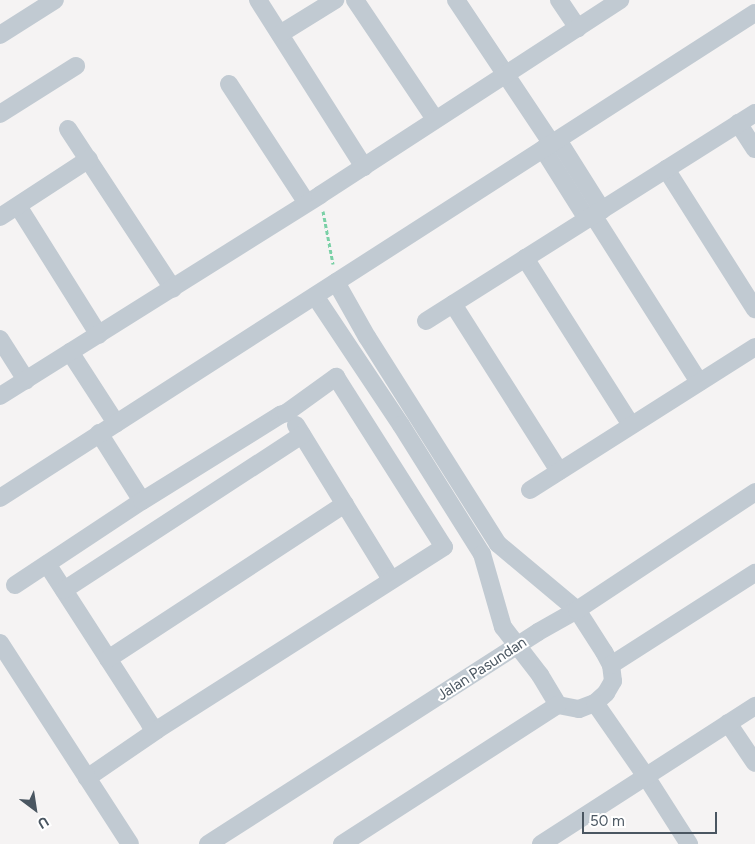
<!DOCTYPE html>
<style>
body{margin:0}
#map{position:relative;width:755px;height:844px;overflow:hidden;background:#f5f3f3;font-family:Figtree,sans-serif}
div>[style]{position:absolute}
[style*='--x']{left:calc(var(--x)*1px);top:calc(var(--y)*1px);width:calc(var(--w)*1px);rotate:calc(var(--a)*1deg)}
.path>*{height:3px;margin-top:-1.5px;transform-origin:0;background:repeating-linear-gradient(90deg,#7ad0a6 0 4px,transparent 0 6.5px)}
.minor>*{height:18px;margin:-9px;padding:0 9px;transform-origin:9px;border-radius:9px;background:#c1cad2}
span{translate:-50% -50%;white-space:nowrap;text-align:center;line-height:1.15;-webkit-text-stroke:4px #fff;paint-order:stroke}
.street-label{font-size:15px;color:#4a5661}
.north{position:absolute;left:10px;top:784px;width:50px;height:50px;-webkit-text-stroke:4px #fff;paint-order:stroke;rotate:149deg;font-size:14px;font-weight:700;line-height:20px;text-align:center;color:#4a5661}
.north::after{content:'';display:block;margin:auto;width:18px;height:22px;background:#4a5661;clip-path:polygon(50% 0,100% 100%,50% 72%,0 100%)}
.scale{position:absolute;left:582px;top:812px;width:135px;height:22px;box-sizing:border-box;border:2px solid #4a5661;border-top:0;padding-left:6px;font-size:15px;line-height:18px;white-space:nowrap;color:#4a5661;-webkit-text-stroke:4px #fff;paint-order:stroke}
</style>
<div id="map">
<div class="path">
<i style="--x:323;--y:211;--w:54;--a:79.3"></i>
</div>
<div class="minor">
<i style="--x:258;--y:0;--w:198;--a:57.6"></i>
<i style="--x:355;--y:0;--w:143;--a:56.1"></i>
<i style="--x:456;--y:0;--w:173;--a:56.3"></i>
<i style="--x:559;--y:0;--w:34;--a:56"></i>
<i style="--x:280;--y:34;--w:65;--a:-31.7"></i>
<i style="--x:0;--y:35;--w:65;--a:-32.5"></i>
<i style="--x:229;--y:84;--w:142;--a:56.8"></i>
<i style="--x:0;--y:114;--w:90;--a:-32.3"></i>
<i style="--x:738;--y:123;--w:31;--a:57"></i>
<i style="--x:68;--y:129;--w:191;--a:56.7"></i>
<i style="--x:558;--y:140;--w:83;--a:57.8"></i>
<i style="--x:543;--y:149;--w:83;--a:57.8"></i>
<i style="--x:666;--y:169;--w:166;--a:57.6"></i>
<i style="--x:18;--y:206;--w:152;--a:57.9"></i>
<i style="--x:593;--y:215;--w:198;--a:57.6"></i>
<i style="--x:0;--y:217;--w:106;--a:-33.1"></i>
<i style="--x:525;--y:258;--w:198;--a:57.6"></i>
<i style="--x:315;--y:296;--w:155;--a:56.3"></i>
<i style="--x:401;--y:425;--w:152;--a:57.9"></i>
<i style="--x:482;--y:554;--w:76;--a:74"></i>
<i style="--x:503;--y:627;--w:61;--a:52.4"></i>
<i style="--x:540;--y:675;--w:35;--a:59"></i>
<i style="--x:558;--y:705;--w:21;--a:11"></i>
<i style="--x:579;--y:709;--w:17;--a:-21"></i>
<i style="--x:595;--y:703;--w:15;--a:-42"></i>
<i style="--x:606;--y:693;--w:14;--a:-60"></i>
<i style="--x:613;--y:681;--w:16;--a:-97"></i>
<i style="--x:611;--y:665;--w:15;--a:-118"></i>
<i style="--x:604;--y:652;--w:50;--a:-122.7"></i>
<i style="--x:577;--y:610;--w:103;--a:-140.1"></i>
<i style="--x:498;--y:544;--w:245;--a:-122.3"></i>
<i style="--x:367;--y:337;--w:63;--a:-119.4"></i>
<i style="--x:453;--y:304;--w:198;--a:57.6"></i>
<i style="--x:426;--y:321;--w:389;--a:-32.3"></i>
<i style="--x:0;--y:339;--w:49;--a:57.6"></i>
<i style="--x:70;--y:352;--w:85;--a:57.1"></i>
<i style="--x:0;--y:396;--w:378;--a:-32.1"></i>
<i style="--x:320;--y:195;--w:358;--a:-33"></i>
<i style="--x:296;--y:425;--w:177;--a:58.4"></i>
<i style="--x:389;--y:576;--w:6;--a:108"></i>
<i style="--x:99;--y:433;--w:80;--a:57.7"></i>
<i style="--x:530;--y:490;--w:267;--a:-32.4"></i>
<i style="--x:0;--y:498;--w:897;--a:-32.72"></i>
<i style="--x:47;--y:564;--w:190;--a:57.2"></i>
<i style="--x:150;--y:724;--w:9;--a:41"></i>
<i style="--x:15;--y:585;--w:152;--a:-33.5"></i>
<i style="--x:142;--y:501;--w:163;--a:-31.9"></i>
<i style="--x:280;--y:415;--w:6;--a:-18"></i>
<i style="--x:286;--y:413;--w:62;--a:-35.8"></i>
<i style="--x:336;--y:377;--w:201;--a:57.6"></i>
<i style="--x:444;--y:547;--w:340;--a:147.5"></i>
<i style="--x:157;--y:730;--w:85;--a:145.6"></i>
<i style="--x:64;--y:590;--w:284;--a:-33.1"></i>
<i style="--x:0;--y:643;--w:239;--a:57.1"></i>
<i style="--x:108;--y:659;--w:283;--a:-33.2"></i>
<i style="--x:611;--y:665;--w:171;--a:-32.6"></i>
<i style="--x:595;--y:703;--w:88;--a:55.2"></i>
<i style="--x:645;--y:775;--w:82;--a:57.5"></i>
<i style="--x:728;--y:723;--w:48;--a:56"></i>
<i style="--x:208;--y:844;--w:392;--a:-32.7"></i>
<i style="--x:538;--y:632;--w:45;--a:-29.4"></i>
<i style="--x:577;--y:610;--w:214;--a:-33.5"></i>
<i style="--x:342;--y:844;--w:257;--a:-32.8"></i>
<i style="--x:541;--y:844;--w:255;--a:-32.8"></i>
</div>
<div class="street-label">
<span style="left:482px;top:669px;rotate:-33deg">Jalan Pasundan</span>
</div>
<div class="north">U</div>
<div class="scale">50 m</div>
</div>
